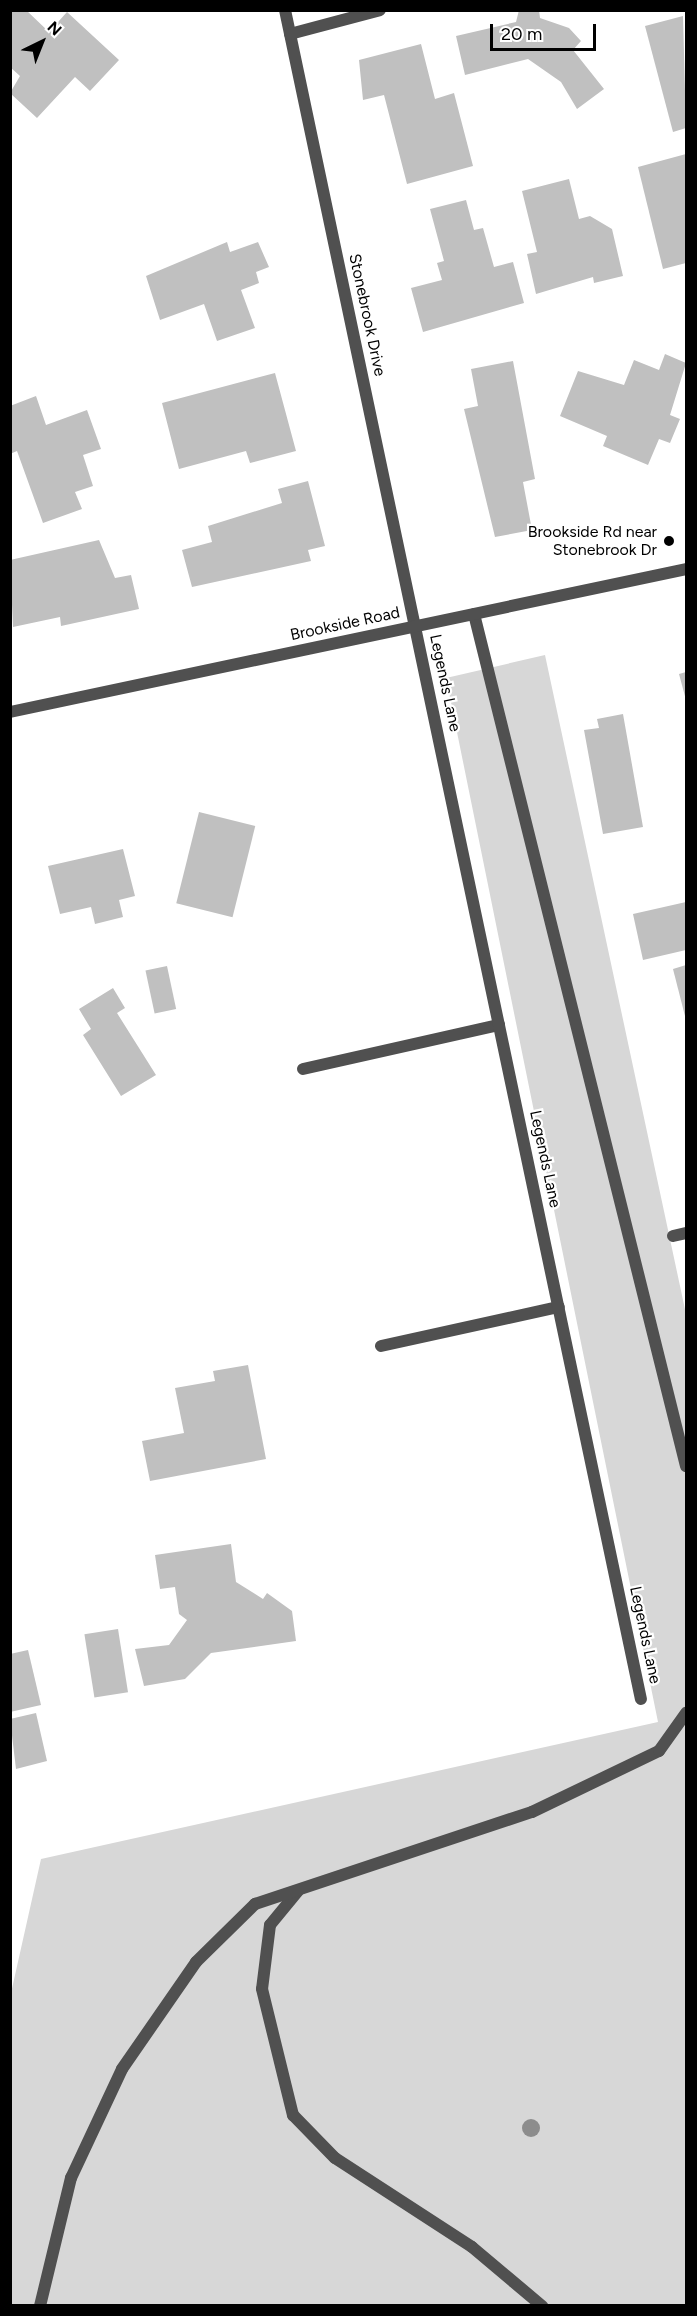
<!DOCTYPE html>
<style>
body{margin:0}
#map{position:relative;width:697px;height:2316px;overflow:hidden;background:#fff;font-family:Figtree,sans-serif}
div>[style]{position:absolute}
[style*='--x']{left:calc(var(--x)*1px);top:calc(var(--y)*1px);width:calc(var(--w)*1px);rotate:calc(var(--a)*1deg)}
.green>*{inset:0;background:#d7d7d7}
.building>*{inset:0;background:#c0c0c0;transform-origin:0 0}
.service>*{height:12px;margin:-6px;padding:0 6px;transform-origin:6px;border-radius:6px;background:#505050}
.minor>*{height:12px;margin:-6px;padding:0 6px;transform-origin:6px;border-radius:6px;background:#505050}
.tertiary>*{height:12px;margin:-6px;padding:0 6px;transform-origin:6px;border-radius:6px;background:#505050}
.trees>*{width:18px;height:18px;margin:-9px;border-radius:50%;background:#8c8c8c}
.dots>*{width:16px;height:16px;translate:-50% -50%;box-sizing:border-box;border:3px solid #fff;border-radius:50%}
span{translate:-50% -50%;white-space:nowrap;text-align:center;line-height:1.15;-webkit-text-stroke:4.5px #fff;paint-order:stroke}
.street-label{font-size:16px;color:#000}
.poi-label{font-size:16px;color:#000}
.right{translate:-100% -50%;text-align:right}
.frame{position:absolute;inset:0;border:12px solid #000;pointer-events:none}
.north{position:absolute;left:12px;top:12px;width:60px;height:60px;-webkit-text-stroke:4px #fff;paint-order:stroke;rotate:43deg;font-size:16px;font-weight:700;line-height:24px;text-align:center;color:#000}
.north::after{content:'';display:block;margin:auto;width:21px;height:27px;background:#000;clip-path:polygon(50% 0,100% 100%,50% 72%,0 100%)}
.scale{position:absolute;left:490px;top:24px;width:106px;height:27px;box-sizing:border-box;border:3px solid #000;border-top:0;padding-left:8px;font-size:18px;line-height:21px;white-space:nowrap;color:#000;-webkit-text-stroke:4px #fff;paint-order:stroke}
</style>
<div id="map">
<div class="green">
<i style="clip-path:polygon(545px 655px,686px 1314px,686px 2305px,11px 2306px,11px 1993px,41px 1859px,658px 1722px,446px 678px)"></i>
</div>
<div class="building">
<i style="clip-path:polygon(10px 10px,26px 10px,49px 32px,67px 12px,119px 60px,90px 91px,75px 77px,37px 118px,10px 93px,20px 76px,10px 67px)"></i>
<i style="clip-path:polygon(519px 10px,539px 10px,540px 18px,569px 28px,581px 41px,573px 50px,604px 89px,577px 109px,561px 82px,528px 59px,465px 75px,456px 36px,516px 22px)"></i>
<i style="clip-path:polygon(683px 16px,686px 128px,673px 132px,645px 26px)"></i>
<i style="clip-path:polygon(421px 44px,435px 99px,454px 93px,473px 166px,407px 184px,384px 95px,363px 100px,359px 60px)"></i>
<i style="clip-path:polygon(686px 154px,686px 263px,663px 269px,638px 167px)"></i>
<i style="clip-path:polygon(569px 179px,579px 219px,590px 216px,612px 229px,623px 276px,594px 283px,593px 277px,536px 294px,527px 254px,537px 252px,522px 191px)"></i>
<i style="clip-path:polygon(466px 200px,474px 230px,483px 228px,494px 267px,513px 262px,524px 303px,423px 332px,411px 288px,442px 280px,437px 263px,444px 261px,430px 209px)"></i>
<i style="clip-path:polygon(227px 242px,230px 252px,258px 242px,269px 267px,256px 272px,259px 283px,241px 290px,255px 328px,217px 341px,204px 304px,160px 320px,146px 276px)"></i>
<i style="clip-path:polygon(665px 354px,686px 363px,670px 415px,680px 419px,670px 443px,659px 439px,648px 465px,603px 446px,607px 436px,560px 416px,578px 371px,624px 385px,634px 360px,659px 370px)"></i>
<i style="clip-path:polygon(513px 361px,535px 479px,523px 482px,532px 530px,495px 537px,464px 409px,478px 406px,471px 369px)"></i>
<i style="clip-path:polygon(275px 373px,296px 451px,250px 463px,246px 451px,179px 469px,162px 403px)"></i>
<i style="clip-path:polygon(36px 396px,46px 425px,87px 410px,101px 449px,83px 455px,93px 486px,75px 492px,82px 509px,43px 523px,17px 451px,10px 454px,10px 406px)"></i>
<i style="clip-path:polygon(308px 481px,325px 546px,308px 550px,311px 561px,192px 587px,182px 550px,212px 542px,208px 526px,282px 503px,278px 489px)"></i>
<i style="clip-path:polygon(99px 540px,115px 578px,131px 575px,139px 609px,61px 626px,60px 617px,13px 627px,10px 560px)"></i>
<i style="clip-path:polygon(686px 672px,686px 700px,679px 674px)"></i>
<i style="clip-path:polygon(623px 714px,643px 827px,603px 834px,584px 730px,599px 728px,597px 719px)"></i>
<i style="left:199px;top:812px;width:58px;height:94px;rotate:14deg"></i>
<i style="clip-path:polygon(123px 849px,135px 896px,119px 900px,123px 917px,95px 924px,91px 907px,60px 914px,48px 866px)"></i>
<i style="clip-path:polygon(686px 902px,686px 950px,643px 960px,633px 914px)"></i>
<i style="clip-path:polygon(686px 965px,686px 1020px,673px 969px)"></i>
<i style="left:167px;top:966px;width:44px;height:22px;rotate:78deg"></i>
<i style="clip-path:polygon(113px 988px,125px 1008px,117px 1013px,156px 1075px,121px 1096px,83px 1035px,91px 1029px,79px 1009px)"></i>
<i style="clip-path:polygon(248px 1365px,266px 1459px,150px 1481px,142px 1441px,184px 1433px,175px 1388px,215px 1381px,213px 1371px)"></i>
<i style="clip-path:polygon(231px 1544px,236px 1582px,263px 1599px,267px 1593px,292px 1611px,296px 1641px,211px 1653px,185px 1679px,144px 1686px,135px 1649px,169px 1645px,187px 1620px,179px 1614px,175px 1587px,160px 1589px,155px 1555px)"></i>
<i style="left:118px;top:1629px;width:64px;height:34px;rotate:81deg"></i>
<i style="clip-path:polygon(28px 1650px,41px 1705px,10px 1712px,10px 1654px)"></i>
<i style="clip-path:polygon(36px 1713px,47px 1761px,16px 1769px,10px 1719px)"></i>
</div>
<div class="service">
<i style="--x:474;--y:614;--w:878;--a:76.03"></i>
<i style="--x:303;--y:1069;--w:201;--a:-12.7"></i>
<i style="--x:381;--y:1346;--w:182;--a:-12.4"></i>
<i style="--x:298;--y:1891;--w:44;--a:129.5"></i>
<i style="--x:270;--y:1925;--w:64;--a:97.1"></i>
<i style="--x:262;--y:1989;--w:130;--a:76.2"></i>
<i style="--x:293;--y:2115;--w:60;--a:45.7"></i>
<i style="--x:335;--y:2158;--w:163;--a:33"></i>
<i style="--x:472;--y:2247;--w:92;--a:40.1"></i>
<i style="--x:40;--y:2306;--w:132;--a:-76.4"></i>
<i style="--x:71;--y:2178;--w:120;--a:-64.9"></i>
<i style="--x:122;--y:2069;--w:130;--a:-55.3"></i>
<i style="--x:196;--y:1962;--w:83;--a:-44.5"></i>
<i style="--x:255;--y:1904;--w:292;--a:-18.4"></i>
<i style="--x:532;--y:1812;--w:141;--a:-25.7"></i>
<i style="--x:659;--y:1751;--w:47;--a:-54.6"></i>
</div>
<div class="minor">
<i style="--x:285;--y:10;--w:1726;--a:78.1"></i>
<i style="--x:290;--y:34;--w:93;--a:-14.9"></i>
<i style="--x:673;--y:1236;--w:13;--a:-13"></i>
</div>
<div class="tertiary">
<i style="--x:10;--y:712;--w:691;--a:-11.94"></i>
</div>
<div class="trees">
<i style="left:531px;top:2128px"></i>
</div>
<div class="dots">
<i style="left:669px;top:541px;background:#000"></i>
</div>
<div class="street-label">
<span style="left:367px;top:315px;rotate:78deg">Stonebrook Drive</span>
<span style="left:345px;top:624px;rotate:-12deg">Brookside Road</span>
<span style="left:445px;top:683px;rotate:78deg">Legends Lane</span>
<span style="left:545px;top:1159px;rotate:78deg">Legends Lane</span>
<span style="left:645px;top:1635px;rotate:78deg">Legends Lane</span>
</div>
<div class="poi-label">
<span class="right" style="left:657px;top:541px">Brookside Rd near<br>Stonebrook Dr</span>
</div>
<div class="frame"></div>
<div class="north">N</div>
<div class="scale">20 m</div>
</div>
